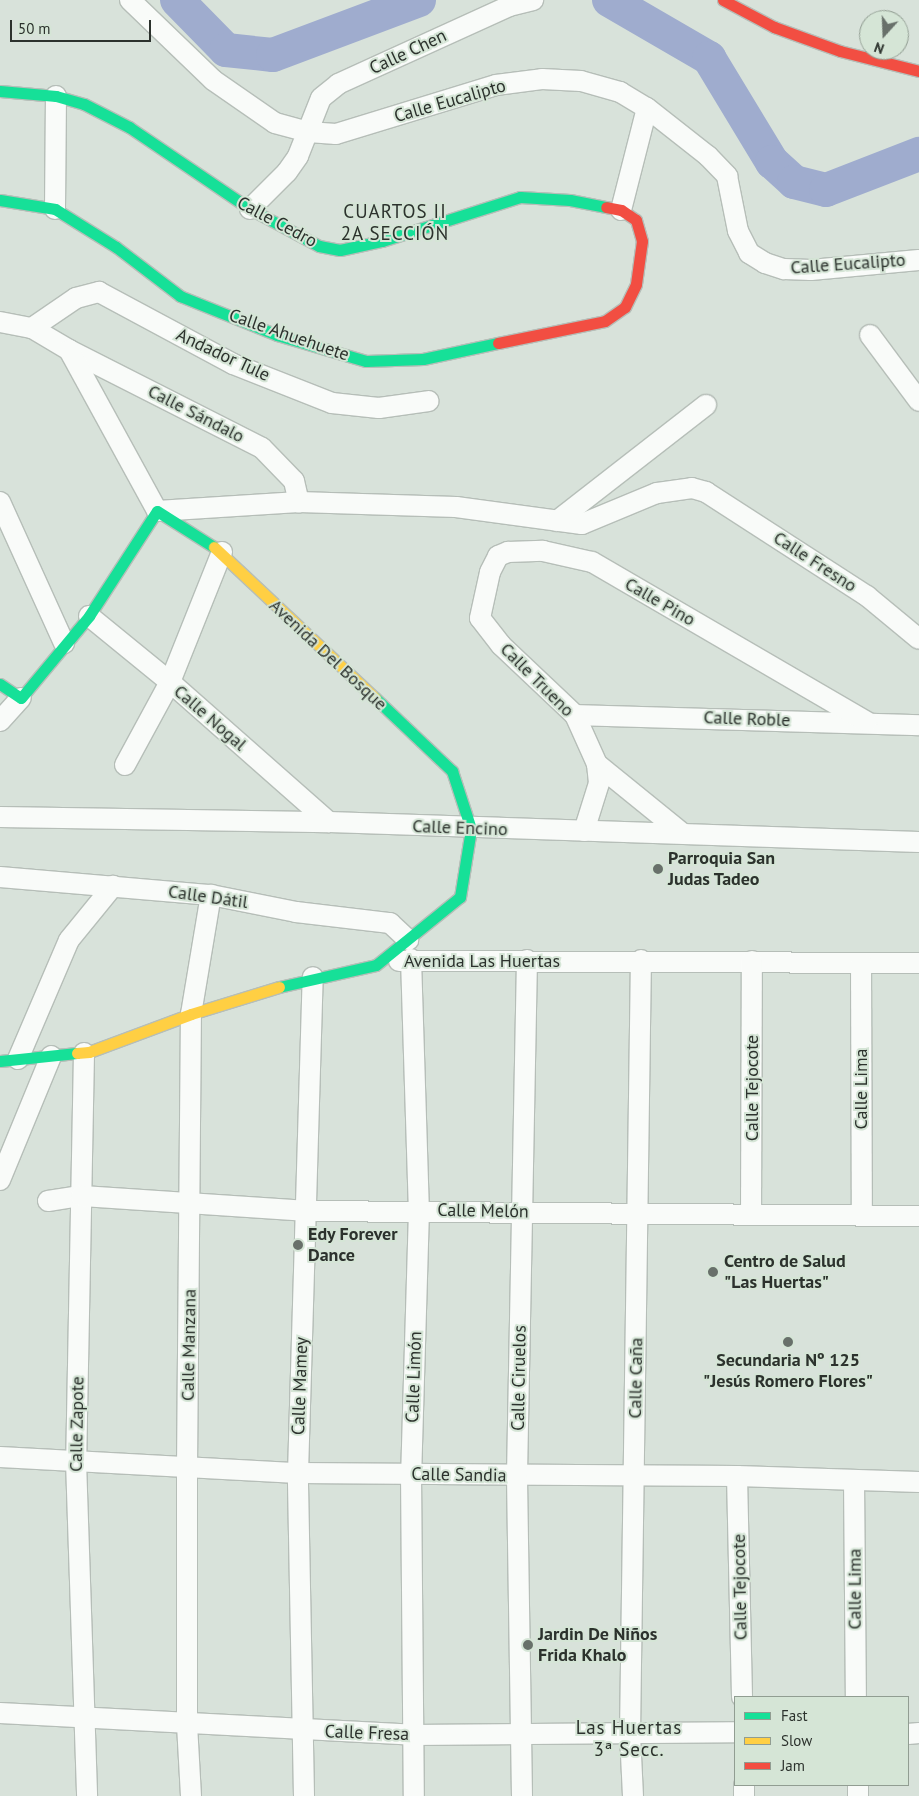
<!DOCTYPE html>
<meta charset="utf-8">
<style>
body{margin:0}
#map{position:relative;width:919px;height:1796px;overflow:hidden;background:#d8e2da;font-family:"PT Sans",sans-serif}
div>[style]{position:absolute}
[style*='--x']{left:calc(var(--x)*1px);top:calc(var(--y)*1px);width:calc(var(--w)*1px);rotate:calc(var(--a)*1deg)}
.river>*{height:34px;margin:-17px;padding:0 17px;transform-origin:17px;border-radius:17px;background:#9facce}
.roads{filter:drop-shadow(1px 0 #b6beb8) drop-shadow(-1px 0 #b6beb8) drop-shadow(0 1px #b6beb8) drop-shadow(0 -1px #b6beb8)}
.street>*{height:20px;margin:-10px;padding:0 10px;transform-origin:10px;border-radius:10px;background:#f9fbf9}
.fast>*{height:11px;margin:-5.5px;padding:0 5.5px;transform-origin:5.5px;border-radius:5.5px;background:#16e098}
.slow>*{height:11px;margin:-5.5px;padding:0 5.5px;transform-origin:5.5px;border-radius:5.5px;background:#ffcf43}
.jam>*{height:11px;margin:-5.5px;padding:0 5.5px;transform-origin:5.5px;border-radius:5.5px;background:#f24e42}
.dots>*{width:14px;height:14px;translate:-50% -50%;box-sizing:border-box;border:2px solid #d5e5d6;border-radius:50%}
span{translate:-50% -50%;white-space:nowrap;text-align:center;line-height:1.15;-webkit-text-stroke:4px #d5e5d6;paint-order:stroke}
.street-label{font-size:18px;color:#2c322d}
.poi-label{font-size:18px;color:#2c322d;font-weight:700}
.left{translate:0 -50%;text-align:left}
.neighbourhood-label{font-size:19px;color:#2c322d;letter-spacing:1px}
.legend{position:absolute;left:734px;top:1696px;width:175px;height:90px;box-sizing:border-box;background:#d5e5d6;border:1px solid #919d92;margin:0;padding:6px 9px;list-style:none;font-size:15px;color:#2c322d}
.legend li{display:flex;align-items:center;gap:10px;height:25px}
.legend b{width:25px;border:1px solid #919d92}
.north{position:absolute;left:859px;top:10px;width:50px;height:50px;box-sizing:border-box;background:#d5e5d6;border:1px solid #919d92;border-radius:50%;rotate:200deg;font-size:14px;font-weight:700;line-height:20px;text-align:center;color:#2c322d}
.north::after{content:'';display:block;margin:auto;width:18px;height:22px;background:#68706a;clip-path:polygon(50% 0,100% 100%,50% 72%,0 100%)}
.scale{position:absolute;left:10px;top:20px;width:141px;height:22px;box-sizing:border-box;border:2px solid #2c322d;border-top:0;padding-left:6px;font-size:15px;line-height:18px;white-space:nowrap;color:#2c322d;-webkit-text-stroke:4px #d5e5d6;paint-order:stroke}
</style>
<div id="map">
<div class="river">
<i style="--x:177;--y:0;--w:70;--a:45.6"></i>
<i style="--x:226;--y:50;--w:47;--a:6.1"></i>
<i style="--x:273;--y:55;--w:156;--a:-20.6"></i>
<i style="--x:609;--y:0;--w:116;--a:30.1"></i>
<i style="--x:709;--y:58;--w:122;--a:58.8"></i>
<i style="--x:772;--y:162;--w:30;--a:42"></i>
<i style="--x:794;--y:182;--w:33;--a:14"></i>
<i style="--x:826;--y:190;--w:100;--a:-21.2"></i>
</div>
<div class="roads">
<div class="street">
<i style="--x:130;--y:0;--w:115;--a:43.9"></i>
<i style="--x:213;--y:80;--w:75;--a:34.7"></i>
<i style="--x:275;--y:123;--w:34;--a:15"></i>
<i style="--x:308;--y:132;--w:28;--a:4"></i>
<i style="--x:336;--y:134;--w:167;--a:-17"></i>
<i style="--x:496;--y:85;--w:46;--a:-7.4"></i>
<i style="--x:542;--y:79;--w:39;--a:3"></i>
<i style="--x:581;--y:81;--w:41;--a:15.8"></i>
<i style="--x:620;--y:92;--w:31;--a:31"></i>
<i style="--x:647;--y:108;--w:78;--a:38.2"></i>
<i style="--x:708;--y:156;--w:28;--a:46"></i>
<i style="--x:727;--y:176;--w:56;--a:78.7"></i>
<i style="--x:738;--y:231;--w:25;--a:63"></i>
<i style="--x:749;--y:253;--w:19;--a:32"></i>
<i style="--x:765;--y:263;--w:20;--a:18"></i>
<i style="--x:784;--y:269;--w:27;--a:2"></i>
<i style="--x:811;--y:270;--w:108;--a:-5.3"></i>
<i style="--x:55;--y:209;--w:113;--a:-89.5"></i>
<i style="--x:250;--y:209;--w:52;--a:-45"></i>
<i style="--x:287;--y:172;--w:19;--a:-55"></i>
<i style="--x:298;--y:156;--w:62;--a:-68.4"></i>
<i style="--x:321;--y:98;--w:22;--a:-39"></i>
<i style="--x:338;--y:84;--w:188;--a:-24.5"></i>
<i style="--x:509;--y:6;--w:25;--a:-14"></i>
<i style="--x:621;--y:210;--w:105;--a:-75.7"></i>
<i style="--x:0;--y:322;--w:33;--a:11"></i>
<i style="--x:32;--y:328;--w:43;--a:30.7"></i>
<i style="--x:69;--y:350;--w:216;--a:26.9"></i>
<i style="--x:262;--y:448;--w:46;--a:45.9"></i>
<i style="--x:294;--y:481;--w:22;--a:77"></i>
<i style="--x:32;--y:328;--w:53;--a:-34.3"></i>
<i style="--x:76;--y:298;--w:24;--a:-15"></i>
<i style="--x:99;--y:292;--w:152;--a:28.2"></i>
<i style="--x:233;--y:364;--w:106;--a:21.5"></i>
<i style="--x:332;--y:403;--w:47;--a:6.1"></i>
<i style="--x:379;--y:408;--w:50;--a:-8"></i>
<i style="--x:870;--y:335;--w:82;--a:53.4"></i>
<i style="--x:69;--y:350;--w:183;--a:61.3"></i>
<i style="--x:157;--y:511;--w:142;--a:-3.6"></i>
<i style="--x:299;--y:502;--w:157;--a:1.8"></i>
<i style="--x:456;--y:507;--w:127;--a:7.7"></i>
<i style="--x:582;--y:524;--w:81;--a:-22.5"></i>
<i style="--x:657;--y:493;--w:35;--a:-8"></i>
<i style="--x:692;--y:488;--w:15;--a:16"></i>
<i style="--x:706;--y:492;--w:192;--a:32.9"></i>
<i style="--x:867;--y:596;--w:67;--a:39.6"></i>
<i style="--x:0;--y:502;--w:155;--a:65.6"></i>
<i style="--x:557;--y:521;--w:189;--a:-37.9"></i>
<i style="--x:89;--y:616;--w:104;--a:39.2"></i>
<i style="--x:170;--y:682;--w:212;--a:41.4"></i>
<i style="--x:575;--y:715;--w:344;--a:1.7"></i>
<i style="--x:0;--y:721;--w:31;--a:-48"></i>
<i style="--x:597;--y:764;--w:109;--a:39.1"></i>
<i style="--x:125;--y:765;--w:94;--a:-61.5"></i>
<i style="--x:170;--y:682;--w:140;--a:-68.2"></i>
<i style="--x:0;--y:817;--w:329;--a:0.9"></i>
<i style="--x:329;--y:822;--w:590;--a:1.94"></i>
<i style="--x:584;--y:831;--w:50;--a:-72.6"></i>
<i style="--x:599;--y:783;--w:19;--a:-96"></i>
<i style="--x:597;--y:764;--w:54;--a:-114.2"></i>
<i style="--x:575;--y:715;--w:102;--a:-136.6"></i>
<i style="--x:501;--y:645;--w:34;--a:-128"></i>
<i style="--x:480;--y:618;--w:47;--a:-77.7"></i>
<i style="--x:490;--y:572;--w:18;--a:-63"></i>
<i style="--x:498;--y:556;--w:11;--a:-22"></i>
<i style="--x:508;--y:552;--w:35;--a:-2"></i>
<i style="--x:543;--y:551;--w:50;--a:12.7"></i>
<i style="--x:592;--y:562;--w:318;--a:30.2"></i>
<i style="--x:0;--y:877;--w:212;--a:4.9"></i>
<i style="--x:211;--y:895;--w:87;--a:11.3"></i>
<i style="--x:296;--y:912;--w:95;--a:6.7"></i>
<i style="--x:390;--y:923;--w:25;--a:43"></i>
<i style="--x:411;--y:959;--w:251;--a:88.2"></i>
<i style="--x:419;--y:1210;--w:264;--a:91.7"></i>
<i style="--x:411;--y:1474;--w:322;--a:89.5"></i>
<i style="--x:399;--y:961;--w:520;--a:0.22"></i>
<i style="--x:861;--y:963;--w:251;--a:89.8"></i>
<i style="--x:84;--y:1053;--w:408;--a:91.1"></i>
<i style="--x:76;--y:1461;--w:335;--a:88.1"></i>
<i style="--x:18;--y:1059;--w:129;--a:-66.8"></i>
<i style="--x:69;--y:940;--w:70;--a:-50.8"></i>
<i style="--x:0;--y:1180;--w:134;--a:-67.6"></i>
<i style="--x:48;--y:1201;--w:33;--a:-9"></i>
<i style="--x:81;--y:1196;--w:225;--a:3.8"></i>
<i style="--x:306;--y:1211;--w:613;--a:0.47"></i>
<i style="--x:751;--y:1214;--w:253;--a:-89.8"></i>
<i style="--x:0;--y:1457;--w:298;--a:3.1"></i>
<i style="--x:298;--y:1473;--w:439;--a:0.4"></i>
<i style="--x:737;--y:1476;--w:182;--a:1.9"></i>
<i style="--x:737;--y:1476;--w:221;--a:88.7"></i>
<i style="--x:854;--y:1480;--w:217;--a:89.5"></i>
<i style="--x:0;--y:1713;--w:414;--a:3"></i>
<i style="--x:413;--y:1735;--w:322;--a:-0.5"></i>
<i style="--x:908;--y:1734;--w:11;--a:-5"></i>
<i style="--x:744;--y:1785;--w:11;--a:90"></i>
<i style="--x:858;--y:1785;--w:11;--a:90"></i>
<i style="--x:191;--y:1796;--w:71;--a:-93.2"></i>
<i style="--x:187;--y:1725;--w:258;--a:-90"></i>
<i style="--x:187;--y:1467;--w:453;--a:-89.5"></i>
<i style="--x:191;--y:1014;--w:121;--a:-80.5"></i>
<i style="--x:304;--y:1796;--w:323;--a:-91.1"></i>
<i style="--x:298;--y:1473;--w:496;--a:-88.3"></i>
<i style="--x:522;--y:1796;--w:321;--a:-90.9"></i>
<i style="--x:517;--y:1475;--w:515;--a:-88.89"></i>
<i style="--x:633;--y:1796;--w:62;--a:-92.8"></i>
<i style="--x:630;--y:1734;--w:774;--a:-89.19"></i>
</div>
<div class="fast">
<i style="--x:0;--y:91;--w:56;--a:5.1"></i>
<i style="--x:56;--y:96;--w:29;--a:16"></i>
<i style="--x:84;--y:104;--w:51;--a:27.1"></i>
<i style="--x:129;--y:127;--w:146;--a:34.1"></i>
<i style="--x:250;--y:209;--w:78;--a:28.2"></i>
<i style="--x:319;--y:246;--w:21;--a:11"></i>
<i style="--x:340;--y:250;--w:43;--a:-12.1"></i>
<i style="--x:382;--y:241;--w:145;--a:-17.7"></i>
<i style="--x:520;--y:197;--w:50;--a:3.4"></i>
<i style="--x:570;--y:200;--w:37;--a:11"></i>
<i style="--x:0;--y:200;--w:56;--a:9.3"></i>
<i style="--x:55;--y:209;--w:72;--a:31.9"></i>
<i style="--x:116;--y:247;--w:81;--a:37.4"></i>
<i style="--x:180;--y:296;--w:105;--a:21.9"></i>
<i style="--x:277;--y:335;--w:93;--a:16.3"></i>
<i style="--x:366;--y:361;--w:57;--a:-2"></i>
<i style="--x:423;--y:359;--w:77;--a:-12"></i>
<i style="--x:0;--y:684;--w:25;--a:34"></i>
<i style="--x:21;--y:698;--w:107;--a:-50.3"></i>
<i style="--x:89;--y:616;--w:125;--a:-57.1"></i>
<i style="--x:157;--y:511;--w:67;--a:32.3"></i>
<i style="--x:279;--y:987;--w:99;--a:-12.8"></i>
<i style="--x:376;--y:965;--w:108;--a:-39"></i>
<i style="--x:460;--y:897;--w:69;--a:-80.8"></i>
<i style="--x:471;--y:829;--w:61;--a:-108.1"></i>
<i style="--x:452;--y:771;--w:106;--a:-136.5"></i>
<i style="--x:0;--y:1061;--w:77;--a:-5.9"></i>
</div>
<div class="slow">
<i style="--x:214;--y:547;--w:221;--a:43.2"></i>
<i style="--x:77;--y:1053;--w:12;--a:-5"></i>
<i style="--x:89;--y:1052;--w:109;--a:-20.4"></i>
<i style="--x:191;--y:1014;--w:92;--a:-17.1"></i>
</div>
<div class="jam">
<i style="--x:723;--y:0;--w:58;--a:27.9"></i>
<i style="--x:774;--y:27;--w:70;--a:20"></i>
<i style="--x:840;--y:51;--w:81;--a:14.2"></i>
<i style="--x:498;--y:343;--w:109;--a:-11.6"></i>
<i style="--x:605;--y:321;--w:24;--a:-35"></i>
<i style="--x:625;--y:307;--w:25;--a:-64"></i>
<i style="--x:636;--y:284;--w:43;--a:-82.1"></i>
<i style="--x:642;--y:241;--w:22;--a:-106"></i>
<i style="--x:636;--y:220;--w:18;--a:-146"></i>
<i style="--x:621;--y:210;--w:15;--a:-169"></i>
</div>
</div>
<div class="dots">
<i style="left:658px;top:869px;background:#68706a"></i>
<i style="left:298px;top:1245px;background:#68706a"></i>
<i style="left:713px;top:1272px;background:#68706a"></i>
<i style="left:788px;top:1342px;background:#68706a"></i>
<i style="left:528px;top:1645px;background:#68706a"></i>
</div>
<div class="street-label">
<span style="left:408px;top:52px;rotate:-25deg">Calle Chen</span>
<span style="left:450px;top:101px;rotate:-16deg">Calle Eucalipto</span>
<span style="left:277px;top:222px;rotate:28deg">Calle Cedro</span>
<span style="left:848px;top:264px;rotate:-4deg">Calle Eucalipto</span>
<span style="left:289px;top:335px;rotate:19deg">Calle Ahuehuete</span>
<span style="left:223px;top:355px;rotate:25deg">Andador Tule</span>
<span style="left:196px;top:414px;rotate:27deg">Calle Sándalo</span>
<span style="left:815px;top:562px;rotate:33deg">Calle Fresno</span>
<span style="left:660px;top:602px;rotate:30deg">Calle Pino</span>
<span style="left:328px;top:655px;rotate:43deg">Avenida Del Bosque</span>
<span style="left:537px;top:680px;rotate:45deg">Calle Trueno</span>
<span style="left:210px;top:718px;rotate:41deg">Calle Nogal</span>
<span style="left:747px;top:719px;rotate:2deg">Calle Roble</span>
<span style="left:460px;top:828px;rotate:2deg">Calle Encino</span>
<span style="left:208px;top:897px;rotate:8deg">Calle Dátil</span>
<span style="left:482px;top:961px">Avenida Las Huertas</span>
<span style="left:752px;top:1088px;rotate:-90deg">Calle Tejocote</span>
<span style="left:861px;top:1089px;rotate:-90deg">Calle Lima</span>
<span style="left:483px;top:1211px;rotate:1deg">Calle Melón</span>
<span style="left:189px;top:1345px;rotate:-89deg">Calle Manzana</span>
<span style="left:414px;top:1377px;rotate:-88deg">Calle Limón</span>
<span style="left:519px;top:1378px;rotate:-89deg">Calle Ciruelos</span>
<span style="left:636px;top:1378px;rotate:-89deg">Calle Caña</span>
<span style="left:300px;top:1386px;rotate:-88deg">Calle Mamey</span>
<span style="left:77px;top:1424px;rotate:-89deg">Calle Zapote</span>
<span style="left:459px;top:1475px;rotate:1deg">Calle Sandia</span>
<span style="left:740px;top:1587px;rotate:-91deg">Calle Tejocote</span>
<span style="left:855px;top:1589px;rotate:-90deg">Calle Lima</span>
<span style="left:367px;top:1733px;rotate:2deg">Calle Fresa</span>
</div>
<div class="poi-label">
<span class="left" style="left:668px;top:869px">Parroquia San<br>Judas Tadeo</span>
<span class="left" style="left:308px;top:1245px">Edy Forever<br>Dance</span>
<span class="left" style="left:724px;top:1272px">Centro de Salud<br>"Las Huertas"</span>
<span style="left:788px;top:1371px">Secundaria Nº 125<br>"Jesús Romero Flores"</span>
<span class="left" style="left:538px;top:1645px">Jardin De Niños<br>Frida Khalo</span>
</div>
<div class="neighbourhood-label">
<span style="left:395px;top:223px">CUARTOS II<br>2A SECCIÓN</span>
<span style="left:629px;top:1739px">Las Huertas<br>3ª Secc.</span>
</div>
<ul class="legend">
<li><b style="height:6px;background:#16e098"></b>Fast</li>
<li><b style="height:6px;background:#ffcf43"></b>Slow</li>
<li><b style="height:6px;background:#f24e42"></b>Jam</li>
</ul>
<div class="north">N</div>
<div class="scale">50 m</div>
</div>
